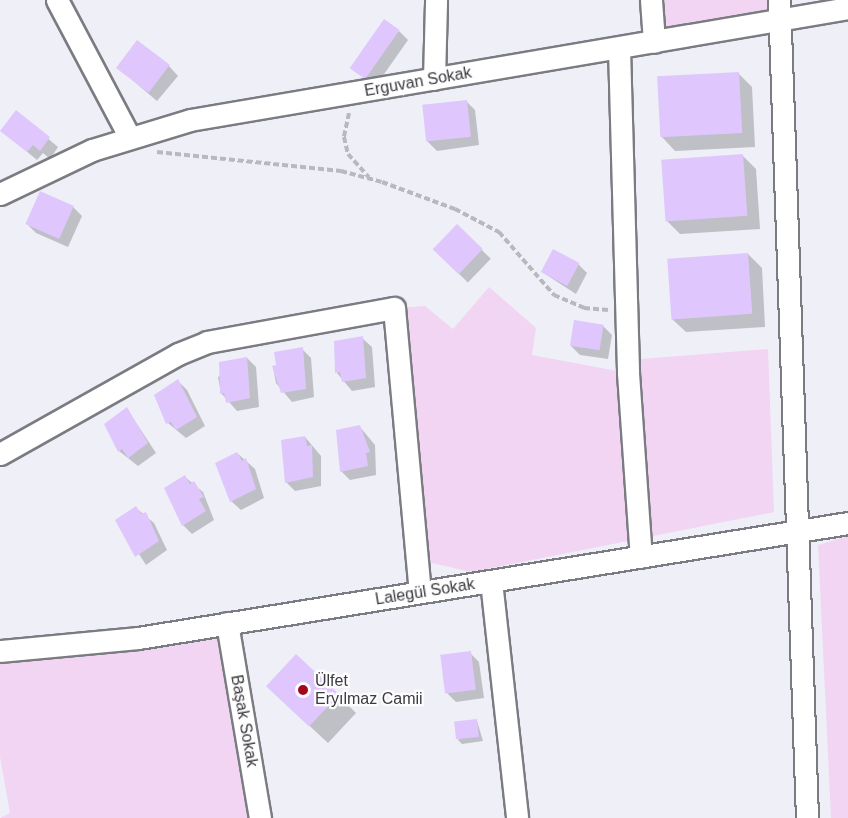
<!DOCTYPE html>
<meta charset="utf-8">
<style>
body{margin:0}
#map{position:relative;width:848px;height:818px;overflow:hidden;background:#eff0f7;font-family:Arial,sans-serif}
div>[style]{position:absolute}
[style*='--x']{left:calc(var(--x)*1px);top:calc(var(--y)*1px);width:calc(var(--w)*1px);rotate:calc(var(--a)*1deg)}
.green>*{inset:0;background:#f1d5f2}
.shadow>*{inset:0;background:#0003;transform-origin:0 0}
.building>*{inset:0;background:#dfc7fd;transform-origin:0 0}
.path>*{height:4px;margin-top:-2px;transform-origin:0;background:repeating-linear-gradient(90deg,#b8b9bf 0 6px,transparent 0 9px)}
.roads{filter:drop-shadow(2px 0 #7b7b82) drop-shadow(-2px 0 #7b7b82) drop-shadow(0 2px #7b7b82) drop-shadow(0 -2px #7b7b82)}
.minor>*{height:21px;margin:-10.5px;padding:0 10.5px;transform-origin:10.5px;border-radius:10.5px;background:#fff}
.dots>*{width:16px;height:16px;translate:-50% -50%;box-sizing:border-box;border:3px solid #fdfdff;border-radius:50%}
span{translate:-50% -50%;white-space:nowrap;text-align:center;line-height:1.15;-webkit-text-stroke:4.5px #fdfdff;paint-order:stroke}
.street-label{font-size:16px;color:#3b3b3e}
.poi-label{font-size:16px;color:#3b3b3e}
.left{translate:0 -50%;text-align:left}
</style>
<div id="map">
<div class="green">
<i style="clip-path:polygon(651px 0,779px 0,780px 20px,654px 42px)"></i>
<i style="clip-path:polygon(489px 287px,536px 328px,532px 355px,628px 373px,628px 360px,768px 349px,774px 512px,471px 572px,428px 562px,394px 308px,425px 306px,453px 329px)"></i>
<i style="clip-path:polygon(848px 536px,848px 818px,831px 818px,818px 545px)"></i>
<i style="clip-path:polygon(227px 623px,253px 818px,0 818px,10px 813px,0 757px,0 651px)"></i>
</div>
<div class="shadow">
<i style="clip-path:polygon(399px 31px,408px 40px,375px 87px,352px 67px)"></i>
<i style="clip-path:polygon(169px 66px,178px 76px,157px 101px,117px 67px)"></i>
<i style="clip-path:polygon(738px 73px,752px 87px,755px 147px,675px 151px,662px 137px)"></i>
<i style="clip-path:polygon(466px 101px,475px 110px,479px 145px,437px 151px,427px 141px)"></i>
<i style="clip-path:polygon(16px 112px,58px 147px,50px 159px,43px 153px,37px 160px,2px 131px)"></i>
<i style="clip-path:polygon(742px 155px,756px 169px,760px 229px,680px 234px,666px 220px)"></i>
<i style="clip-path:polygon(73px 207px,82px 216px,68px 247px,36px 233px,27px 224px)"></i>
<i style="left:457px;top:226px;width:47px;height:33px;rotate:44deg"></i>
<i style="clip-path:polygon(748px 254px,762px 268px,765px 327px,686px 332px,672px 319px)"></i>
<i style="clip-path:polygon(578px 264px,587px 273px,576px 294px,542px 272px)"></i>
<i style="clip-path:polygon(603px 326px,612px 335px,608px 359px,580px 355px,571px 346px)"></i>
<i style="clip-path:polygon(362px 338px,372px 347px,375px 387px,352px 391px,337px 373px)"></i>
<i style="clip-path:polygon(302px 349px,311px 358px,314px 397px,292px 402px,276px 383px,273px 367px)"></i>
<i style="clip-path:polygon(247px 358px,256px 367px,259px 407px,237px 411px,221px 393px,218px 377px)"></i>
<i style="clip-path:polygon(178px 381px,187px 390px,205px 426px,186px 438px,168px 423px)"></i>
<i style="clip-path:polygon(127px 409px,156px 453px,138px 466px,119px 451px,106px 424px)"></i>
<i style="clip-path:polygon(360px 427px,375px 445px,376px 475px,350px 480px,341px 471px)"></i>
<i style="clip-path:polygon(305px 437px,321px 456px,321px 486px,295px 491px,286px 482px)"></i>
<i style="clip-path:polygon(237px 453px,255px 469px,264px 498px,241px 510px,231px 501px)"></i>
<i style="clip-path:polygon(185px 477px,203px 492px,214px 520px,192px 534px,183px 525px)"></i>
<i style="clip-path:polygon(136px 508px,154px 523px,167px 550px,146px 565px,117px 520px)"></i>
<i style="clip-path:polygon(470px 653px,479px 662px,484px 698px,456px 702px,447px 693px)"></i>
<i style="clip-path:polygon(338px 695px,356px 713px,328px 743px,286px 704px)"></i>
<i style="clip-path:polygon(477px 721px,483px 741px,462px 744px,458px 740px)"></i>
</div>
<div class="building">
<i style="left:384px;top:19px;width:19px;height:60px;rotate:35deg"></i>
<i style="left:137px;top:40px;width:41px;height:35px;rotate:37deg"></i>
<i style="left:739px;top:72px;width:61px;height:82px;rotate:87deg"></i>
<i style="left:467px;top:100px;width:37px;height:45px;rotate:84deg"></i>
<i style="clip-path:polygon(16px 110px,50px 137px,40px 151px,33px 145px,27px 152px,0 131px)"></i>
<i style="left:743px;top:154px;width:62px;height:82px;rotate:86deg"></i>
<i style="left:40px;top:191px;width:37px;height:36px;rotate:24deg"></i>
<i style="left:457px;top:224px;width:36px;height:35px;rotate:44deg"></i>
<i style="left:553px;top:249px;width:30px;height:26px;rotate:28deg"></i>
<i style="left:748px;top:253px;width:61px;height:81px;rotate:86deg"></i>
<i style="left:574px;top:320px;width:30px;height:26px;rotate:9deg"></i>
<i style="clip-path:polygon(363px 336px,366px 378px,342px 382px,340px 372px,335px 373px,334px 341px)"></i>
<i style="clip-path:polygon(303px 347px,306px 389px,281px 393px,272px 366px,276px 365px,274px 352px)"></i>
<i style="clip-path:polygon(247px 357px,250px 398px,226px 403px,224px 393px,220px 394px,219px 362px)"></i>
<i style="clip-path:polygon(178px 379px,197px 417px,176px 430px,171px 422px,166px 424px,154px 395px)"></i>
<i style="clip-path:polygon(127px 407px,148px 443px,128px 458px,122px 449px,118px 452px,104px 424px)"></i>
<i style="clip-path:polygon(360px 425px,370px 452px,366px 453px,368px 466px,340px 472px,336px 430px)"></i>
<i style="clip-path:polygon(305px 436px,307px 446px,312px 445px,313px 477px,285px 483px,281px 440px)"></i>
<i style="clip-path:polygon(237px 452px,242px 461px,246px 458px,256px 489px,230px 502px,215px 463px)"></i>
<i style="clip-path:polygon(185px 475px,190px 484px,194px 481px,204px 497px,199px 499px,206px 511px,182px 526px,164px 488px)"></i>
<i style="clip-path:polygon(136px 506px,141px 514px,146px 512px,159px 541px,135px 557px,115px 520px)"></i>
<i style="left:471px;top:651px;width:39px;height:31px;rotate:83deg"></i>
<i style="left:296px;top:654px;width:59px;height:44px;rotate:43deg"></i>
<i style="left:477px;top:719px;width:18px;height:23px;rotate:84deg"></i>
</div>
<div class="path">
<i style="--x:349;--y:113;--w:25;--a:102"></i>
<i style="--x:344;--y:137;--w:17;--a:77"></i>
<i style="--x:348;--y:154;--w:31;--a:48"></i>
<i style="--x:157;--y:152;--w:185;--a:5.9"></i>
<i style="--x:341;--y:171;--w:42;--a:15"></i>
<i style="--x:382;--y:182;--w:78;--a:20.3"></i>
<i style="--x:455;--y:209;--w:50;--a:27.6"></i>
<i style="--x:499;--y:232;--w:84;--a:48.9"></i>
<i style="--x:554;--y:295;--w:33;--a:23"></i>
<i style="--x:584;--y:308;--w:24;--a:5"></i>
</div>
<div class="roads">
<div class="minor">
<i style="--x:57;--y:0;--w:154;--a:62.1"></i>
<i style="--x:651;--y:0;--w:42;--a:85.9"></i>
<i style="--x:779;--y:0;--w:818;--a:88.04"></i>
<i style="--x:619;--y:48;--w:325;--a:88.4"></i>
<i style="--x:628;--y:373;--w:184;--a:86"></i>
<i style="--x:434;--y:79;--w:79;--a:-88.5"></i>
<i style="--x:0;--y:194;--w:102;--a:-25.6"></i>
<i style="--x:92;--y:150;--w:102;--a:-17"></i>
<i style="--x:190;--y:120;--w:667;--a:-9.66"></i>
<i style="--x:0;--y:454;--w:204;--a:-29.3"></i>
<i style="--x:178;--y:354;--w:31;--a:-22"></i>
<i style="--x:207;--y:342;--w:190;--a:-10.3"></i>
<i style="--x:394;--y:308;--w:285;--a:84.8"></i>
<i style="--x:491;--y:581;--w:238;--a:83.7"></i>
<i style="--x:227;--y:623;--w:198;--a:80.4"></i>
<i style="--x:0;--y:651;--w:139;--a:-5.4"></i>
<i style="--x:138;--y:638;--w:719;--a:-9.2"></i>
</div>
</div>
<div class="dots">
<i style="left:303px;top:690px;background:#a3081c"></i>
</div>
<div class="street-label">
<span style="left:418px;top:82px;rotate:-10deg">Erguvan Sokak</span>
<span style="left:425px;top:592px;rotate:-9deg">Lalegül Sokak</span>
<span style="left:244px;top:721px;rotate:80deg">Başak Sokak</span>
</div>
<div class="poi-label">
<span class="left" style="left:315px;top:690px">Ülfet<br>Eryılmaz Camii</span>
</div>
</div>
